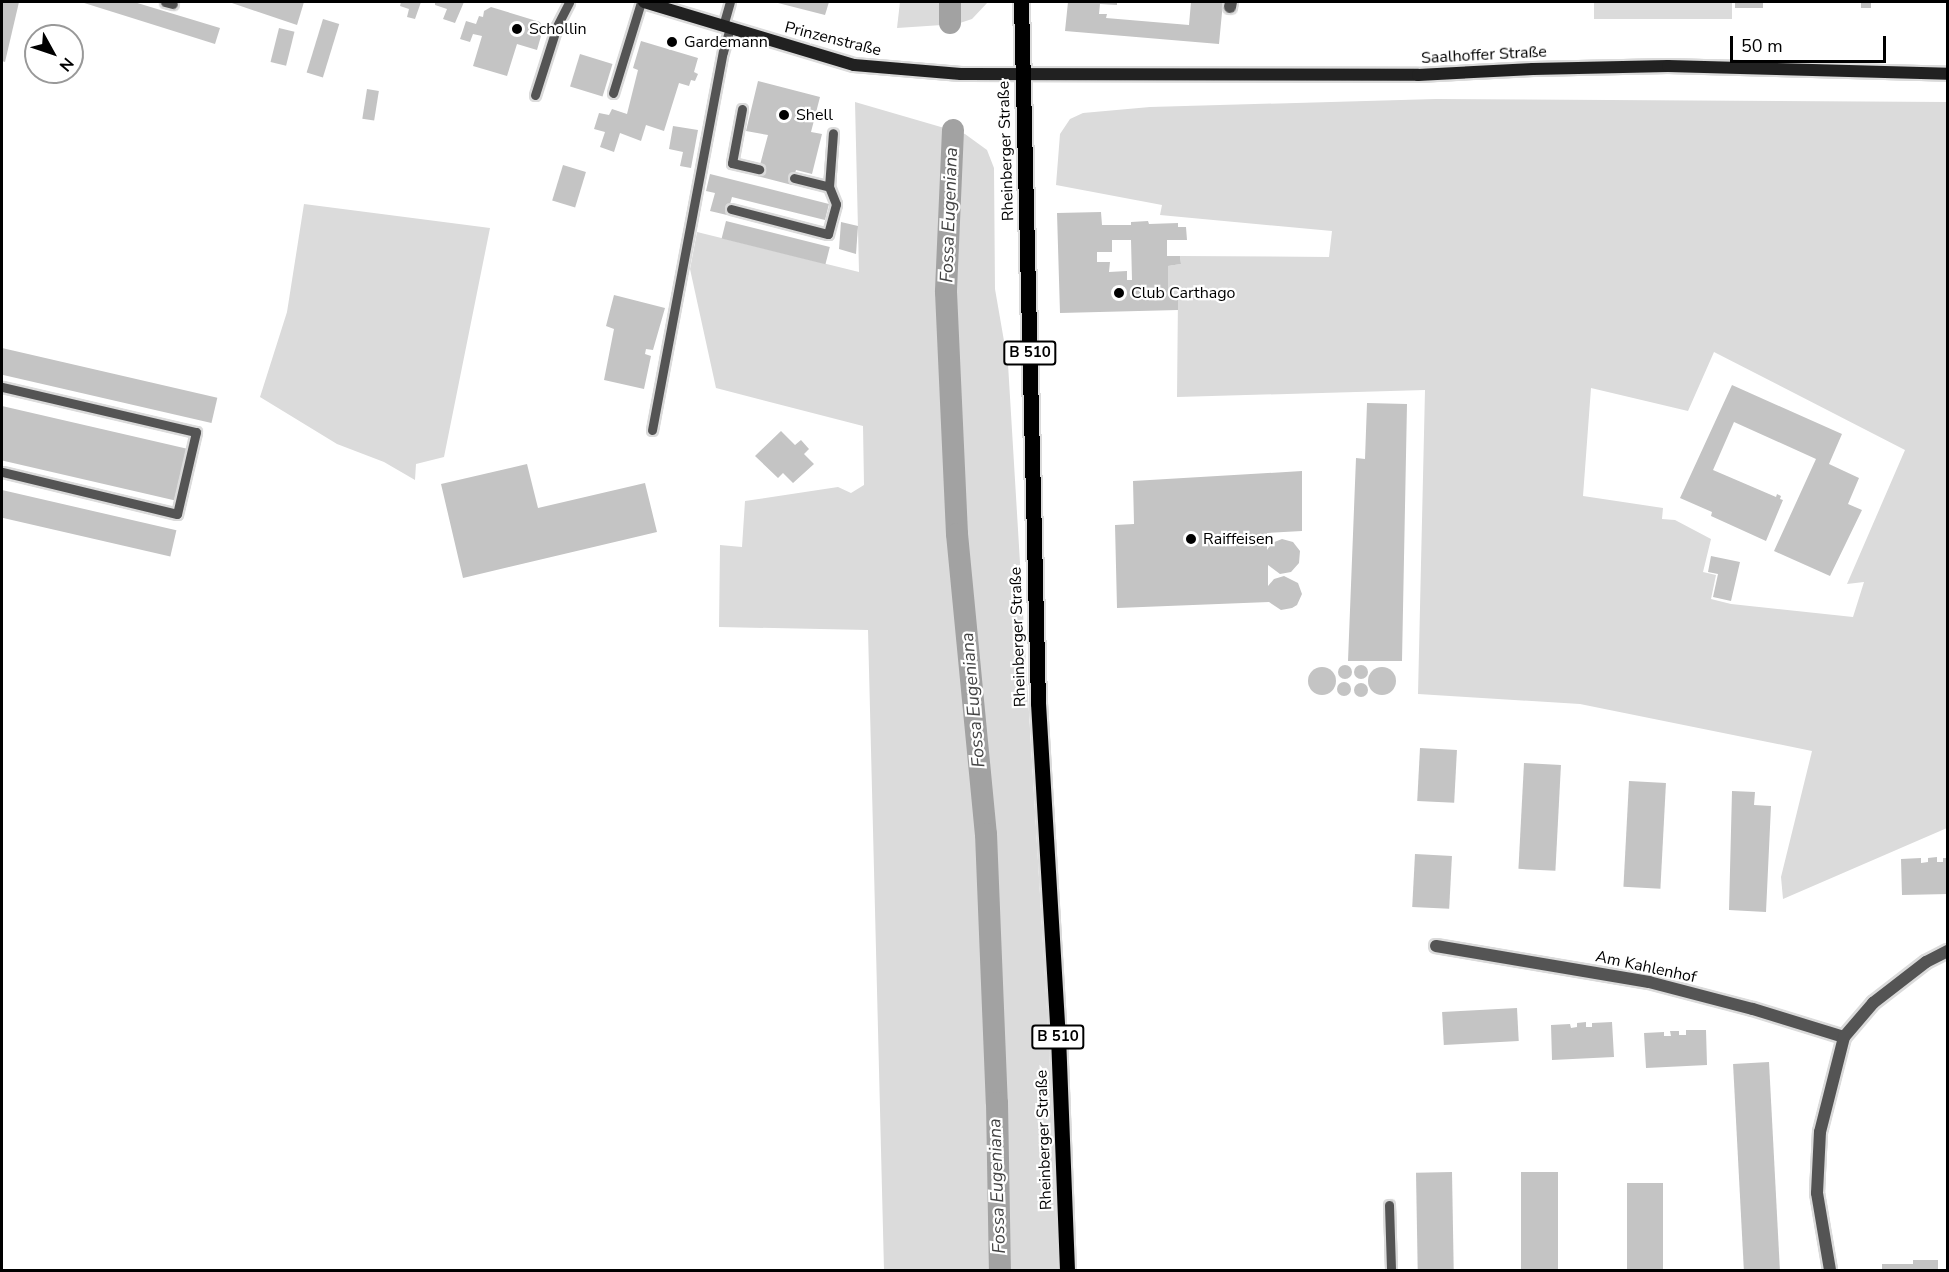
<!DOCTYPE html>
<meta charset="utf-8">
<style>
body{margin:0}
#map{position:relative;width:1949px;height:1272px;overflow:hidden;background:#fff;font-family:"Nunito Sans",sans-serif}
div>[style]{position:absolute}
[style*='--x']{left:calc(var(--x)*1px);top:calc(var(--y)*1px);width:calc(var(--w)*1px);rotate:calc(var(--a)*1deg)}
.green>*{inset:0;background:#dbdbdb;transform-origin:0 0}
.canal>*{height:22px;margin:-11px;padding:0 11px;transform-origin:11px;border-radius:11px;background:#a2a2a2}
.building>*{inset:0;background:#c4c4c4;transform-origin:0 0}
.round{border-radius:50%}
.roads{filter:drop-shadow(2px 0 #dbdbdb) drop-shadow(-2px 0 #dbdbdb) drop-shadow(0 2px #dbdbdb) drop-shadow(0 -2px #dbdbdb)}
.service>*{height:9px;margin:-4.5px;padding:0 4.5px;transform-origin:4.5px;border-radius:4.5px;background:#545454}
.minor>*{height:12px;margin:-6px;padding:0 6px;transform-origin:6px;border-radius:6px;background:#545454}
.secondary>*{height:12px;margin:-6px;padding:0 6px;transform-origin:6px;border-radius:6px;background:#212121}
.primary>*{height:15px;margin:-7.5px;padding:0 7.5px;transform-origin:7.5px;border-radius:7.5px;background:#000}
.dots>*{width:16px;height:16px;translate:-50% -50%;box-sizing:border-box;border:3px solid #fff;border-radius:50%}
span{translate:-50% -50%;white-space:nowrap;text-align:center;line-height:1.15;-webkit-text-stroke:4.5px #fff;paint-order:stroke}
.shield-label span{padding:2px 4px;background:#fff;border:2px solid;border-radius:4px;-webkit-text-stroke-width:0}
.shield-label{font-size:15px;color:#000;font-weight:700}
.poi-label{font-size:16px;color:#000}
.left{translate:0 -50%;text-align:left}
.street-label{font-size:16px;color:#000}
.water-label{font-size:18px;color:#434343;font-style:italic}
.frame{position:absolute;inset:0;border:3px solid #000;pointer-events:none}
.north{position:absolute;left:24px;top:24px;width:60px;height:60px;box-sizing:border-box;background:#fff;border:2px solid #999;border-radius:50%;rotate:130deg;font-size:16px;font-weight:700;line-height:24px;text-align:center;color:#000}
.north::after{content:'';display:block;margin:auto;width:21px;height:27px;background:#000;clip-path:polygon(50% 0,100% 100%,50% 72%,0 100%)}
.scale{position:absolute;left:1730px;top:36px;width:156px;height:27px;box-sizing:border-box;border:3px solid #000;border-top:0;padding-left:8px;font-size:18px;line-height:21px;white-space:nowrap;color:#000;-webkit-text-stroke:4px #fff;paint-order:stroke}
</style>
<div id="map">
<div class="green">
<i style="clip-path:polygon(900px 2px,988px 2px,972px 19px,957px 24px,897px 28px)"></i>
<i style="left:1594px;top:2px;width:138px;height:17px"></i>
<i style="clip-path:polygon(evenodd,1436px 99px,1947px 102px,1947px 828px,1783px 899px,1781px 877px,1812px 751px,1580px 704px,1418px 694px,1425px 390px,1177px 397px,1178px 296px,1168px 296px,1171px 292px,1168px 291px,1168px 266px,1181px 264px,1180px 256px,1329px 257px,1332px 231px,1160px 215px,1162px 205px,1056px 185px,1060px 134px,1070px 119px,1083px 113px,1150px 107px,1436px 99px,1714px 352px,1905px 450px,1847px 584px,1864px 582px,1853px 617px,1731px 604px,1711px 599px,1716px 575px,1703px 572px,1711px 539px,1675px 520px,1662px 519px,1663px 508px,1583px 496px,1591px 388px,1688px 411px,1714px 352px)"></i>
<i style="clip-path:polygon(855px 102px,965px 134px,987px 150px,994px 168px,995px 289px,1008px 364px,1049px 1043px,1058px 1270px,884px 1270px,868px 630px,719px 627px,720px 545px,742px 547px,745px 501px,838px 487px,851px 493px,864px 485px,863px 426px,716px 388px,690px 269px,697px 232px,859px 272px)"></i>
<i style="clip-path:polygon(304px 204px,490px 228px,444px 457px,416px 464px,415px 480px,384px 462px,337px 444px,260px 397px,287px 312px)"></i>
</div>
<div class="canal">
<i style="--x:950;--y:2;--w:21;--a:90"></i>
<i style="--x:953;--y:130;--w:162;--a:92.5"></i>
<i style="--x:946;--y:292;--w:242;--a:87.4"></i>
<i style="--x:957;--y:534;--w:301;--a:84.5"></i>
<i style="--x:986;--y:834;--w:269;--a:87.7"></i>
<i style="--x:997;--y:1103;--w:167;--a:89"></i>
</div>
<div class="building">
<i style="clip-path:polygon(2px 2px,19px 2px,5px 62px,2px 61px)"></i>
<i style="clip-path:polygon(81px 2px,134px 2px,220px 28px,215px 44px)"></i>
<i style="clip-path:polygon(229px 2px,304px 2px,297px 25px)"></i>
<i style="clip-path:polygon(401px 2px,421px 2px,415px 19px,407px 17px,409px 9px,400px 6px)"></i>
<i style="clip-path:polygon(435px 2px,464px 2px,455px 23px,443px 19px,447px 9px,435px 5px)"></i>
<i style="clip-path:polygon(774px 2px,829px 2px,825px 15px)"></i>
<i style="clip-path:polygon(1068px 2px,1117px 2px,1117px 5px,1100px 4px,1099px 14px,1107px 14px,1106px 18px,1189px 25px,1191px 2px,1223px 2px,1219px 44px,1065px 31px)"></i>
<i style="left:1735px;top:2px;width:28px;height:6px"></i>
<i style="left:1861px;top:2px;width:10px;height:6px"></i>
<i style="clip-path:polygon(491px 7px,540px 22px,543px 29px,537px 50px,517px 44px,507px 76px,473px 66px,482px 36px,473px 34px,470px 42px,460px 39px,466px 21px,476px 24px,479px 16px,483px 17px,484px 11px)"></i>
<i style="left:323px;top:19px;width:17px;height:56px;rotate:17deg"></i>
<i style="left:279px;top:28px;width:16px;height:35px;rotate:14deg"></i>
<i style="clip-path:polygon(641px 41px,698px 58px,694px 72px,698px 74px,695px 81px,691px 80px,689px 86px,679px 83px,664px 131px,646px 125px,641px 141px,620px 133px,614px 152px,600px 147px,605px 132px,594px 129px,599px 113px,609px 115px,612px 109px,627px 114px,638px 70px,633px 68px)"></i>
<i style="left:580px;top:54px;width:34px;height:34px;rotate:17deg"></i>
<i style="clip-path:polygon(758px 81px,820px 97px,811px 132px,822px 134px,812px 174px,796px 170px,792px 185px,757px 176px,768px 135px,746px 131px)"></i>
<i style="left:367px;top:89px;width:12px;height:30px;rotate:9deg"></i>
<i style="clip-path:polygon(673px 126px,698px 130px,691px 168px,680px 166px,683px 152px,669px 149px)"></i>
<i style="left:563px;top:165px;width:24px;height:37px;rotate:17deg"></i>
<i style="clip-path:polygon(710px 174px,829px 204px,825px 220px,732px 197px,727px 215px,710px 211px,715px 193px,706px 191px)"></i>
<i style="clip-path:polygon(evenodd,1101px 212px,1102px 225px,1131px 225px,1131px 222px,1148px 221px,1149px 224px,1178px 223px,1178px 227px,1186px 227px,1187px 240px,1167px 240px,1167px 256px,1180px 256px,1181px 264px,1168px 266px,1168px 291px,1171px 291px,1168px 296px,1178px 296px,1178px 310px,1060px 313px,1057px 213px,1101px 212px,1112px 240px,1131px 240px,1132px 280px,1127px 280px,1127px 271px,1109px 272px,1110px 262px,1097px 262px,1097px 252px,1112px 252px,1112px 240px)"></i>
<i style="left:726px;top:221px;width:107px;height:18px;rotate:14deg"></i>
<i style="clip-path:polygon(841px 222px,858px 226px,856px 254px,839px 249px)"></i>
<i style="clip-path:polygon(614px 295px,665px 308px,653px 350px,646px 349px,645px 354px,651px 356px,644px 389px,604px 380px,614px 329px,606px 326px)"></i>
<i style="left:2px;top:348px;width:221px;height:26px;rotate:13deg"></i>
<i style="clip-path:polygon(1732px 385px,1842px 434px,1829px 464px,1859px 478px,1848px 504px,1862px 510px,1830px 576px,1774px 551px,1816px 459px,1734px 422px,1713px 470px,1776px 497px,1777px 494px,1781px 496px,1780px 499px,1783px 500px,1766px 541px,1711px 516px,1712px 512px,1680px 498px)"></i>
<i style="clip-path:polygon(1367px 403px,1407px 404px,1402px 661px,1348px 661px,1356px 458px,1365px 459px)"></i>
<i style="left:2px;top:406px;width:190px;height:53px;rotate:13deg"></i>
<i style="clip-path:polygon(781px 431px,795px 445px,801px 440px,809px 449px,804px 454px,814px 464px,793px 483px,783px 473px,778px 478px,755px 456px)"></i>
<i style="clip-path:polygon(527px 464px,538px 508px,645px 483px,657px 532px,463px 578px,441px 484px)"></i>
<i style="clip-path:polygon(1302px 471px,1302px 531px,1267px 533px,1267px 550px,1272px 543px,1282px 539px,1293px 542px,1300px 551px,1299px 563px,1291px 572px,1280px 574px,1268px 565px,1268px 586px,1274px 579px,1284px 576px,1298px 583px,1302px 594px,1297px 605px,1292px 608px,1281px 610px,1269px 602px,1117px 608px,1115px 525px,1134px 524px,1133px 481px)"></i>
<i style="left:2px;top:490px;width:179px;height:27px;rotate:13deg"></i>
<i style="clip-path:polygon(1711px 556px,1740px 562px,1731px 601px,1713px 597px,1718px 574px,1708px 572px)"></i>
<i class="round" style="left:1354px;top:665px;width:14px;height:14px"></i>
<i class="round" style="left:1338px;top:665px;width:14px;height:14px"></i>
<i class="round" style="left:1368px;top:667px;width:28px;height:28px"></i>
<i class="round" style="left:1308px;top:667px;width:28px;height:28px"></i>
<i class="round" style="left:1337px;top:682px;width:14px;height:14px"></i>
<i class="round" style="left:1354px;top:683px;width:14px;height:14px"></i>
<i style="left:1420px;top:748px;width:37px;height:53px;rotate:3deg"></i>
<i style="left:1524px;top:763px;width:37px;height:106px;rotate:3deg"></i>
<i style="left:1629px;top:781px;width:37px;height:106px;rotate:3deg"></i>
<i style="clip-path:polygon(1732px 791px,1755px 792px,1754px 805px,1771px 806px,1766px 912px,1729px 910px)"></i>
<i style="left:1415px;top:854px;width:37px;height:53px;rotate:3deg"></i>
<i style="clip-path:polygon(1937px 857px,1937px 862px,1943px 862px,1943px 858px,1948px 858px,1948px 894px,1902px 895px,1901px 859px,1921px 858px,1921px 863px,1928px 862px,1928px 858px)"></i>
<i style="left:1517px;top:1008px;width:33px;height:75px;rotate:87deg"></i>
<i style="clip-path:polygon(1586px 1022px,1586px 1027px,1592px 1027px,1592px 1023px,1612px 1022px,1614px 1057px,1552px 1060px,1551px 1025px,1570px 1024px,1571px 1028px,1577px 1027px,1577px 1023px)"></i>
<i style="clip-path:polygon(1686px 1030px,1706px 1030px,1707px 1065px,1646px 1068px,1644px 1033px,1664px 1032px,1664px 1036px,1671px 1036px,1670px 1031px,1679px 1031px,1679px 1035px,1686px 1035px)"></i>
<i style="left:1769px;top:1062px;width:208px;height:36px;rotate:87deg"></i>
<i style="left:1452px;top:1172px;width:98px;height:36px;rotate:89deg"></i>
<i style="left:1521px;top:1172px;width:37px;height:98px"></i>
<i style="left:1627px;top:1183px;width:36px;height:87px"></i>
<i style="clip-path:polygon(1913px 1260px,1938px 1260px,1938px 1270px,1882px 1270px,1882px 1264px,1913px 1264px)"></i>
</div>
<div class="roads">
<div class="service">
<i style="--x:165;--y:2;--w:8;--a:14"></i>
<i style="--x:723;--y:26;--w:25;--a:-74"></i>
<i style="--x:613;--y:93;--w:95;--a:-72.9"></i>
<i style="--x:535;--y:95;--w:72;--a:-72.3"></i>
<i style="--x:557;--y:26;--w:27;--a:-63"></i>
<i style="--x:742;--y:109;--w:55;--a:100.5"></i>
<i style="--x:732;--y:163;--w:28;--a:13"></i>
<i style="--x:794;--y:178;--w:36;--a:14"></i>
<i style="--x:731;--y:209;--w:100;--a:14.5"></i>
<i style="--x:828;--y:234;--w:31;--a:-75"></i>
<i style="--x:836;--y:204;--w:18;--a:-112"></i>
<i style="--x:829;--y:187;--w:54;--a:-85.8"></i>
<i style="--x:2;--y:387;--w:199;--a:13.1"></i>
<i style="--x:196;--y:432;--w:84;--a:103"></i>
<i style="--x:177;--y:514;--w:180;--a:-166.5"></i>
<i style="--x:652;--y:430;--w:385;--a:-79.4"></i>
<i style="--x:723;--y:52;--w:25;--a:-74"></i>
<i style="--x:1389;--y:1205;--w:65;--a:88.2"></i>
</div>
<div class="minor">
<i style="--x:1230;--y:7;--w:5;--a:-79"></i>
<i style="--x:1436;--y:946;--w:216;--a:9.6"></i>
<i style="--x:1649;--y:982;--w:107;--a:14.6"></i>
<i style="--x:1753;--y:1009;--w:95;--a:17.1"></i>
<i style="--x:1830;--y:1270;--w:78;--a:-99.6"></i>
<i style="--x:1817;--y:1193;--w:61;--a:-87.2"></i>
<i style="--x:1820;--y:1132;--w:98;--a:-75.8"></i>
<i style="--x:1844;--y:1037;--w:45;--a:-49.5"></i>
<i style="--x:1873;--y:1003;--w:67;--a:-37.7"></i>
<i style="--x:1926;--y:962;--w:25;--a:-27"></i>
</div>
<div class="secondary">
<i style="--x:644;--y:2;--w:219;--a:16.7"></i>
<i style="--x:854;--y:65;--w:107;--a:4.8"></i>
<i style="--x:961;--y:74;--w:457;--a:0.1"></i>
<i style="--x:1418;--y:75;--w:115;--a:-3"></i>
<i style="--x:1533;--y:69;--w:135;--a:-1.3"></i>
<i style="--x:1668;--y:66;--w:280;--a:1.6"></i>
</div>
<div class="primary">
<i style="--x:1021;--y:2;--w:701;--a:88.61"></i>
<i style="--x:1038;--y:703;--w:334;--a:86.6"></i>
<i style="--x:1058;--y:1036;--w:234;--a:87.8"></i>
</div>
</div>
<div class="dots">
<i style="left:517px;top:29px;background:#000"></i>
<i style="left:672px;top:42px;background:#000"></i>
<i style="left:784px;top:115px;background:#000"></i>
<i style="left:1119px;top:293px;background:#000"></i>
<i style="left:1191px;top:539px;background:#000"></i>
</div>
<div class="shield-label">
<span style="left:1030px;top:353px">B 510</span>
<span style="left:1058px;top:1037px">B 510</span>
</div>
<div class="poi-label">
<span class="left" style="left:529px;top:29px">Schollin</span>
<span class="left" style="left:684px;top:42px">Gardemann</span>
<span class="left" style="left:796px;top:115px">Shell</span>
<span class="left" style="left:1131px;top:293px">Club Carthago</span>
<span class="left" style="left:1203px;top:539px">Raiffeisen</span>
</div>
<div class="street-label">
<span style="left:833px;top:39px;rotate:14deg">Prinzenstraße</span>
<span style="left:1484px;top:55px;rotate:-3deg">Saalhoffer Straße</span>
<span style="left:1006px;top:151px;rotate:-92deg">Rheinberger Straße</span>
<span style="left:1018px;top:637px;rotate:-92deg">Rheinberger Straße</span>
<span style="left:1646px;top:967px;rotate:12deg">Am Kahlenhof</span>
<span style="left:1044px;top:1140px;rotate:-92deg">Rheinberger Straße</span>
</div>
<div class="water-label">
<span style="left:949px;top:215px;rotate:-88deg">Fossa Eugeniana</span>
<span style="left:973px;top:700px;rotate:-95deg">Fossa Eugeniana</span>
<span style="left:997px;top:1186px;rotate:-92deg">Fossa Eugeniana</span>
</div>
<div class="frame"></div>
<div class="north">N</div>
<div class="scale">50 m</div>
</div>
